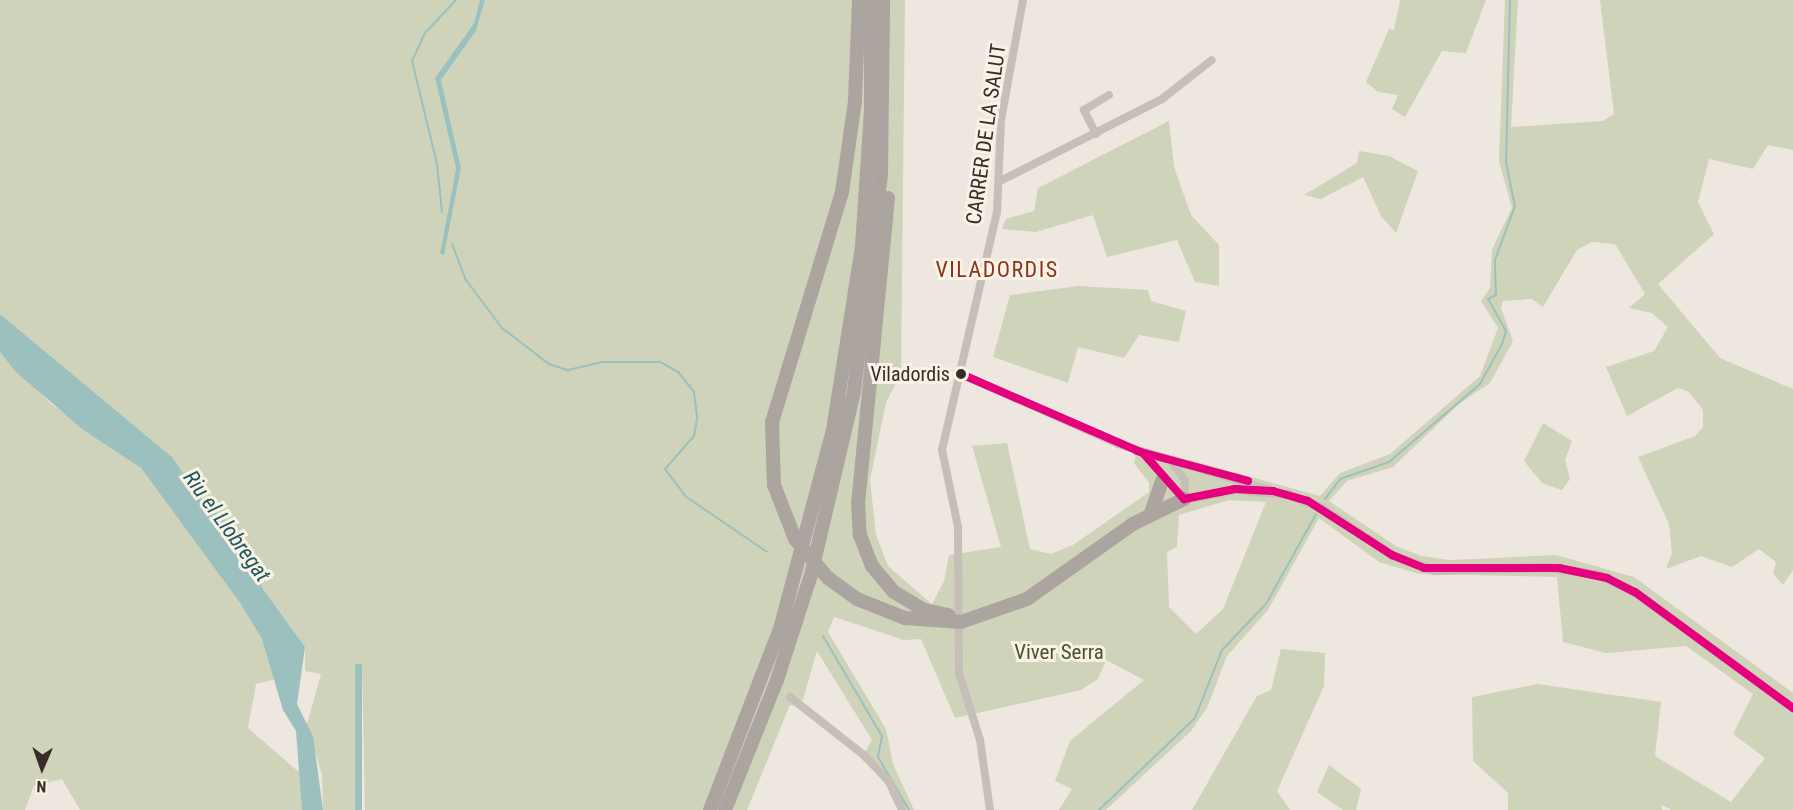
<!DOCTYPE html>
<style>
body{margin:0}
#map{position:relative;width:1793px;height:810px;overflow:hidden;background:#ede7e0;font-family:"Roboto Condensed",sans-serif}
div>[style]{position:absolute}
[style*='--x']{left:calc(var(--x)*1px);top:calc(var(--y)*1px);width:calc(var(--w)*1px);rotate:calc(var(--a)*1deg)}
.green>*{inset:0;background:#cfd3ba}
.water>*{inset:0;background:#9cc0be;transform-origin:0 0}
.stream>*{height:2px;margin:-1px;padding:0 1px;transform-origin:1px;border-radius:1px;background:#9cc0be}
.minor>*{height:8px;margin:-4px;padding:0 4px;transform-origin:4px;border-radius:4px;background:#c6bfb9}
.tertiary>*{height:9px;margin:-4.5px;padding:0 4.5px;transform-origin:4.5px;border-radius:4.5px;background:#c6bfb9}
.motorway>*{height:14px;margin:-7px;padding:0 7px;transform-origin:7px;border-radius:7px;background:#aca59f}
.bus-1>*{height:8px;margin:-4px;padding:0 4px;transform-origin:4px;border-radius:4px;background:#e5007d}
.dots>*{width:16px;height:16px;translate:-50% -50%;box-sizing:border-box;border:3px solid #faf1e7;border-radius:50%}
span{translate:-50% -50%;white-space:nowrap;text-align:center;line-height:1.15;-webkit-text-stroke:6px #faf1e7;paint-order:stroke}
.bus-label{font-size:20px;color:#372c27}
.right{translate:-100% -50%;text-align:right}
.street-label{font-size:21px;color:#372c27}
.park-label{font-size:21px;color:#47562a}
.neighbourhood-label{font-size:22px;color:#88351e;letter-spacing:1.5px}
.water-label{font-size:22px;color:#1c575a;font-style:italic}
.north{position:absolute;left:12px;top:738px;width:60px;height:60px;-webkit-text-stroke:4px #faf1e7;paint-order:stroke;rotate:182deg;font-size:16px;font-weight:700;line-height:24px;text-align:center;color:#372c27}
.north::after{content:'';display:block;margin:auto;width:21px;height:27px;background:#372c27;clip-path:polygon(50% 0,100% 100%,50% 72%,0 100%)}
</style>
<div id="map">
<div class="green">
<i style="clip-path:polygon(evenodd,0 0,480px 0,474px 23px,435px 78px,456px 169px,440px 253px,461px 168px,441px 80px,476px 31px,485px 0,905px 0,901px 373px,886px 403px,870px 480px,876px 535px,888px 566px,932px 604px,944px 581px,949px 555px,1001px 547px,972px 446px,1007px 443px,1030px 549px,1051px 554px,1073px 545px,1149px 492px,1149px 483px,1134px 463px,1138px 446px,1320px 496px,1340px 473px,1390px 454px,1480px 376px,1498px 328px,1481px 301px,1490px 288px,1492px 249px,1512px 208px,1499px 161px,1505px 0,1518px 0,1511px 127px,1603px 121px,1614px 114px,1600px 0,1793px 0,1793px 150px,1768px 145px,1753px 169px,1709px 159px,1698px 202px,1714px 234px,1658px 284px,1720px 358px,1793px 389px,1793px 570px,1783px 585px,1773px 573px,1776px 562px,1759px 549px,1732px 567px,1701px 556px,1666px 569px,1672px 553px,1669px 524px,1638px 457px,1695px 436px,1703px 427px,1703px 410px,1689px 392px,1678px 388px,1627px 416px,1606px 367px,1654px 351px,1668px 327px,1652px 313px,1629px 308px,1645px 294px,1615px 244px,1592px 242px,1577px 250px,1543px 307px,1532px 299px,1503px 301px,1501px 308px,1513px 341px,1490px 383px,1459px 404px,1393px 467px,1347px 481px,1329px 501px,1396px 546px,1421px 556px,1450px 560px,1556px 555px,1634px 577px,1793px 693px,1793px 810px,1671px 810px,1662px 805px,1662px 810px,1508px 810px,1508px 793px,1473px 761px,1472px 697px,1538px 684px,1661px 702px,1655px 756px,1731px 802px,1765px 758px,1733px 734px,1753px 694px,1686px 646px,1606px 653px,1563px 642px,1557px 577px,1419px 574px,1379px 562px,1319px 518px,1268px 610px,1227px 656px,1207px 708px,1191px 731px,1106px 810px,1059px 810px,1072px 789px,1055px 781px,1070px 741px,1144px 680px,1106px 660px,1098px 679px,1081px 690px,955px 718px,921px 639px,904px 640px,834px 617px,828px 632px,886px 729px,893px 764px,914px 810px,898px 810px,887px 783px,861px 759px,872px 740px,817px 651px,801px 706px,790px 705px,747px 810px,365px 810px,362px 664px,358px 810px,323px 810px,322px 775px,307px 724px,321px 674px,305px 671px,305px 647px,263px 589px,236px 532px,201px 498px,172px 457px,0 314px,0 0,1229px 500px,1266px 502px,1223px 609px,1196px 634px,1169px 607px,1167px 552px,1177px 547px,1179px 515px,1229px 500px)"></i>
<i style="clip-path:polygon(1400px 0,1486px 0,1466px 53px,1442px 51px,1405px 117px,1392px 109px,1398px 95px,1378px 92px,1366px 82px,1389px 29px,1394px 30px)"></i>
<i style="clip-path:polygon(1169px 121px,1174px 167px,1191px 215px,1219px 245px,1219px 286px,1195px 282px,1177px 240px,1107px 257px,1093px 215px,1036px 232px,1002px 229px,1006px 219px,1034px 211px,1038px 188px)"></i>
<i style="clip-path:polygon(1359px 151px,1389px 156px,1418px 171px,1396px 233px,1381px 216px,1363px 177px,1321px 199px,1304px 195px,1357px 163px)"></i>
<i style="clip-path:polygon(1078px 286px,1148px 290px,1151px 301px,1186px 311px,1179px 342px,1139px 335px,1124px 358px,1078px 347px,1068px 383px,993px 357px,1010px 295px)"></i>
<i style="clip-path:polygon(0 352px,51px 404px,141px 468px,240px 603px,262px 639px,276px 679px,256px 684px,248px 728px,300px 773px,302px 810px,80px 810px,62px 779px,34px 786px,25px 810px,0 810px)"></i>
<i style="clip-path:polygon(1543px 423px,1572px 441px,1565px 460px,1570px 479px,1562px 490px,1542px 483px,1524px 461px)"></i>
<i style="clip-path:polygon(1281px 649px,1325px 653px,1324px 686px,1277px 791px,1290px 810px,1192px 810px,1257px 696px,1271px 690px)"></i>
<i style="clip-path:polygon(1329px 765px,1361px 789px,1356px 810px,1343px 810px,1317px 792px)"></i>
</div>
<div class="water">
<i style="clip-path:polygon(480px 0,485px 0,476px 31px,441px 80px,461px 168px,444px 255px,440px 253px,456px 169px,435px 78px,474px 23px)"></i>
<i style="clip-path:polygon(0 314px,172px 457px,201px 498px,236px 531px,263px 589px,305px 647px,297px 704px,313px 736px,323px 810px,302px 810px,296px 731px,283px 710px,262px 639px,240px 603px,141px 468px,82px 429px,16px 372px,0 352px)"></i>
<i style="left:355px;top:664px;width:7px;height:146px"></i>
</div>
<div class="stream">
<i style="--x:442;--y:212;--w:48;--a:-95.9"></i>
<i style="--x:437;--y:164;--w:106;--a:-103.6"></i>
<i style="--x:412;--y:61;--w:31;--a:-65"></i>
<i style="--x:425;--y:33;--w:45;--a:-46.8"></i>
<i style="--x:452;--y:244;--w:39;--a:69"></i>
<i style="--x:466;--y:280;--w:60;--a:53.1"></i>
<i style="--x:502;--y:328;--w:59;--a:37.5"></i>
<i style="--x:549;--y:364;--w:20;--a:18"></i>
<i style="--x:568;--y:370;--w:35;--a:-13"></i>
<i style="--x:602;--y:362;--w:58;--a:0"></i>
<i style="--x:660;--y:362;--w:21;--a:29"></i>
<i style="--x:678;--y:372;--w:26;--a:51"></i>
<i style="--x:694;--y:392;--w:26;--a:83"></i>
<i style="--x:697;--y:418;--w:18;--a:99"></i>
<i style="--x:694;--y:436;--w:44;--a:131.3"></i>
<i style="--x:665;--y:469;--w:34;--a:53"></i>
<i style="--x:685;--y:496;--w:99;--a:34.3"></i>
<i style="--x:1325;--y:499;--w:25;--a:-53"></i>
<i style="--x:1340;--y:479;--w:52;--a:-19.1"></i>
<i style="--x:1389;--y:462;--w:120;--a:-40.6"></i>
<i style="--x:1480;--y:384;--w:46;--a:-61.2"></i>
<i style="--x:1502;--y:344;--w:14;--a:-73"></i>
<i style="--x:1506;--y:331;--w:37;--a:-119"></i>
<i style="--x:1488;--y:299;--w:9;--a:-27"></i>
<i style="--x:1496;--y:295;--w:35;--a:-92"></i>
<i style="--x:1495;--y:260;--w:58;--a:-69.7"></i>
<i style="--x:1515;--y:206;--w:44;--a:-101.8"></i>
<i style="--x:1506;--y:163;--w:163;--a:-88.6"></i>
<i style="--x:823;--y:636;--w:116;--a:59.5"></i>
<i style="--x:882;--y:736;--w:21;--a:101"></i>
<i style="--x:878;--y:757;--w:61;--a:59.7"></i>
<i style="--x:1099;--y:810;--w:133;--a:-43.8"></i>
<i style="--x:1195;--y:718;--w:73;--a:-68.3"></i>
<i style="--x:1222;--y:650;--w:64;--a:-46.3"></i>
<i style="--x:1266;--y:604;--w:103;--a:-60.9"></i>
</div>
<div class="minor">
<i style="--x:1096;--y:134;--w:27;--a:-117"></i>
<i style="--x:1084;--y:110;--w:29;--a:-31"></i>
<i style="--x:1000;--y:181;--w:182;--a:-26.8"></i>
<i style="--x:1162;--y:99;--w:63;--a:-38"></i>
<i style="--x:961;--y:374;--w:172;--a:24"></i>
<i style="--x:1118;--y:444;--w:162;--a:16.9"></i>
<i style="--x:1144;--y:454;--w:60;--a:48.4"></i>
<i style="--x:1184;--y:499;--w:18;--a:-87"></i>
<i style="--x:1185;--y:481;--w:22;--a:-124"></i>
<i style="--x:790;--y:697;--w:95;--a:38.2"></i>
<i style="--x:865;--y:756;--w:35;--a:47"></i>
<i style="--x:889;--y:782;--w:31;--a:65"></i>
<i style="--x:990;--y:810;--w:71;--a:-98.1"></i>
<i style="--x:980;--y:740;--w:70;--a:-107.4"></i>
<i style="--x:959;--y:673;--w:146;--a:-90.4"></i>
<i style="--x:958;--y:527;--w:79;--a:-101.7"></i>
<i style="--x:942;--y:450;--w:244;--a:-77"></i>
<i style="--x:997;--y:212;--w:92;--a:-87.5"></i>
<i style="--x:1001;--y:120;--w:122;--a:-79.6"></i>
</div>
<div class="tertiary">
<i style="--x:1184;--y:499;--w:52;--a:-11.1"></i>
<i style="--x:1235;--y:489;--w:53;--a:5.4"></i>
<i style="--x:1288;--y:494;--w:37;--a:22"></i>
<i style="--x:1322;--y:508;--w:84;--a:33.9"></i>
<i style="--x:1392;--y:555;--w:45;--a:19.7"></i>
<i style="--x:1434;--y:570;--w:116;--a:-1.5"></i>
<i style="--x:1550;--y:567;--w:51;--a:9.1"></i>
<i style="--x:1600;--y:575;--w:39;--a:26"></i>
<i style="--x:1635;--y:592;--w:196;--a:36.3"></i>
</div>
<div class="motorway">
<i style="--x:859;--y:0;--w:101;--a:92.3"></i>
<i style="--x:855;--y:101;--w:92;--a:98.1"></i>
<i style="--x:842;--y:192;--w:240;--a:106.9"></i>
<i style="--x:772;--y:422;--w:63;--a:88.2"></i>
<i style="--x:774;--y:485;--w:58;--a:68.7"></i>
<i style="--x:795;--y:539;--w:51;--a:49.8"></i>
<i style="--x:828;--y:578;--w:36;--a:36"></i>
<i style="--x:857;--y:599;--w:52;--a:21.6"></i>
<i style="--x:905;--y:618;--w:56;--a:4.1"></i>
<i style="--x:961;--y:622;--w:70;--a:-19.2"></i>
<i style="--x:1027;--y:599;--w:130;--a:-35.3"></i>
<i style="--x:1133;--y:524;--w:57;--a:-26.1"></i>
<i style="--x:888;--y:198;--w:305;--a:95.6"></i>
<i style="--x:858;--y:502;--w:33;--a:87"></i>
<i style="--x:860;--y:535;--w:33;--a:69"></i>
<i style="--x:872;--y:566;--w:34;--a:50"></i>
<i style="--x:894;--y:592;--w:35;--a:31"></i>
<i style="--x:924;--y:610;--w:25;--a:12"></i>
<i style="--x:1151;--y:513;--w:34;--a:-71"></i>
<i style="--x:710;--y:810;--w:194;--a:-68.9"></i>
<i style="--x:780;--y:629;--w:206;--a:-75.1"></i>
<i style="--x:833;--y:430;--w:186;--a:-81"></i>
<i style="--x:862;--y:246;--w:135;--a:-86.2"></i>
<i style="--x:871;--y:111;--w:111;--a:-90"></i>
<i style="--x:725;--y:810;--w:140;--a:-68.2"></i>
<i style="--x:777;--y:680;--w:110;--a:-72.1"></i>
<i style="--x:811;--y:575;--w:189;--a:-76.8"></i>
<i style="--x:854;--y:391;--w:219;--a:-82.9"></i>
<i style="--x:881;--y:174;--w:174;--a:-89.3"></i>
</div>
<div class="bus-1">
<i style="--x:961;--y:374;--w:198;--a:23.5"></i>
<i style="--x:1143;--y:453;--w:62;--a:48.3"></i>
<i style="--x:1184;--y:499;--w:52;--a:-11.1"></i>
<i style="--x:1235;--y:489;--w:38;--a:3"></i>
<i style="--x:1273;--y:491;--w:36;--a:16"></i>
<i style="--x:1308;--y:501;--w:100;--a:32.7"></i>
<i style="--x:1392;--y:555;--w:35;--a:22"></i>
<i style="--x:1424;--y:568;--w:135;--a:0"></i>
<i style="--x:1559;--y:568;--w:49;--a:11.8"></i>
<i style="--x:1607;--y:578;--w:31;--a:27"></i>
<i style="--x:1635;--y:592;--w:196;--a:36.3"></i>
<i style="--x:1137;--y:451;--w:115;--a:15.1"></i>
</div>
<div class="dots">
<i style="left:961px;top:374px;background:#372c27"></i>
</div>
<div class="bus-label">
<span class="right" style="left:950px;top:374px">Viladordis</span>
</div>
<div class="street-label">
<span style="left:986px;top:134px;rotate:-82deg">CARRER DE LA SALUT</span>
</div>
<div class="park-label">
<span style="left:1059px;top:652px">Viver Serra</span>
</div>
<div class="neighbourhood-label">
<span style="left:997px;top:270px">VILADORDIS</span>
</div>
<div class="water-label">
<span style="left:227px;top:526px;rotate:54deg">Riu el Llobregat</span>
</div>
<div class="north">N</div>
</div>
